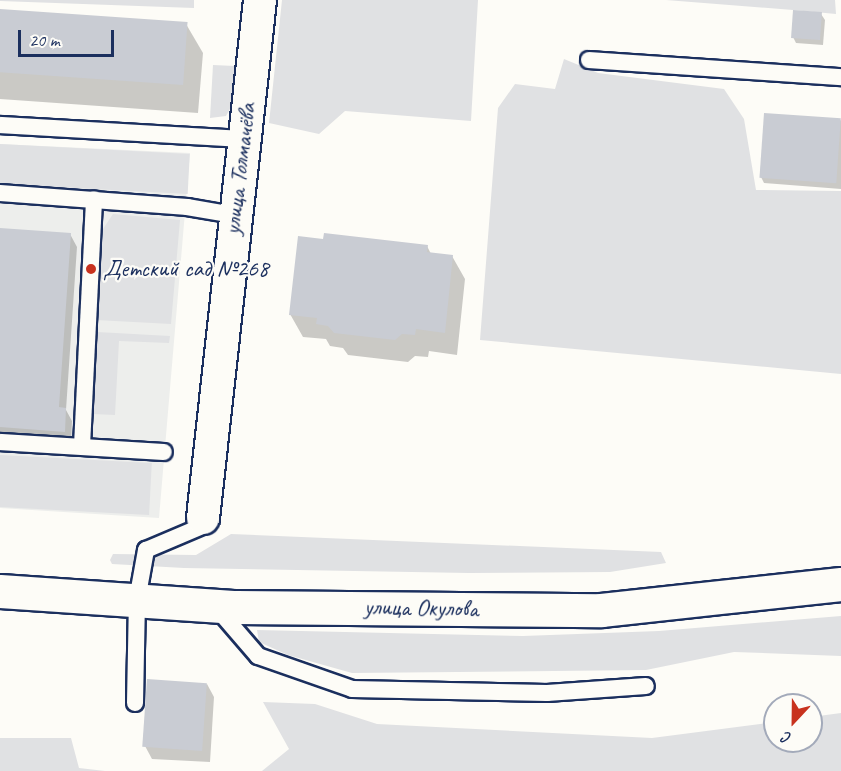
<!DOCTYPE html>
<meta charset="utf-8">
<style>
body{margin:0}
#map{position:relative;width:841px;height:771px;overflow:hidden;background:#fdfcf7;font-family:Caveat,sans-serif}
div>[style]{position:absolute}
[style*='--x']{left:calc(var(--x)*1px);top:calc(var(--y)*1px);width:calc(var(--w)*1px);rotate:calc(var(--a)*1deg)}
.built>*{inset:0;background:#edeeec}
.green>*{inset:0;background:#e0e1e3;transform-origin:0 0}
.shadow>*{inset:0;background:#0003}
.building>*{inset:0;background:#c9ccd3;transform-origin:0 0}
.roads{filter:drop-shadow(2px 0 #1b2f5e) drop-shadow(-2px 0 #1b2f5e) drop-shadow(0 2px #1b2f5e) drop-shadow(0 -2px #1b2f5e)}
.lane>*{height:16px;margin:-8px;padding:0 8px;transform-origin:8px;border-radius:8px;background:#fdfcf7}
.street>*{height:32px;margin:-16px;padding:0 16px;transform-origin:16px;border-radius:16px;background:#fdfcf7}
.secondary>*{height:33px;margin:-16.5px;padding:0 16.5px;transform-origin:16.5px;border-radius:16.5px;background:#fdfcf7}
.dots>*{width:16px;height:16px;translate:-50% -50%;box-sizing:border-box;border:3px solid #fdfcf7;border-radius:50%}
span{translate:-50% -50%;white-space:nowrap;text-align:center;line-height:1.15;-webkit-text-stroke:4.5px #fdfcf7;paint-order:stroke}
.street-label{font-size:24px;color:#1b2f5e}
.poi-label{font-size:24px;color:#1b2f5e}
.left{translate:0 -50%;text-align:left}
.north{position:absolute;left:763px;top:693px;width:60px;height:60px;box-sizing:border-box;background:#fdfcf7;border:2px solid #a3aaba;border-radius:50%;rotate:202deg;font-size:16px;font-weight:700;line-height:24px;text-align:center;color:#1b2f5e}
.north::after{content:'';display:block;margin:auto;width:21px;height:27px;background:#c8321e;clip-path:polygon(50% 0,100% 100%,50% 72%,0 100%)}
.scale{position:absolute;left:18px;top:30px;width:96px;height:27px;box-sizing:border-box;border:3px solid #1b2f5e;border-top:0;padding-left:8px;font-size:18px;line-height:21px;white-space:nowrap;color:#1b2f5e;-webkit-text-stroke:4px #fdfcf7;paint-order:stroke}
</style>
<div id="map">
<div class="built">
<i style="clip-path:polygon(0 144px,190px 153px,159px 518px,0 508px)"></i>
</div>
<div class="green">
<i style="clip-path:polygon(194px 0,194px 8px,0 1px,0 0)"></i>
<i style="clip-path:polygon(282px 0,478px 0,471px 121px,345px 111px,319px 134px,269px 123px)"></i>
<i style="clip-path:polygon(666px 0,835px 0,836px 14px,793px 10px)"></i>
<i style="clip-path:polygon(564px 59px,598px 73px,724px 89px,744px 119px,756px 190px,841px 191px,841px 374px,480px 340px,498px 108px,515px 84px,555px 89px)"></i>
<i style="clip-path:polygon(213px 65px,235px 66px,230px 109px,226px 116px,210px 118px)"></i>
<i style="left:0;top:144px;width:190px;height:40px;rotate:3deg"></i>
<i style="clip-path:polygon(113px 214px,180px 220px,171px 324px,96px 320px,103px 229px)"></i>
<i style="clip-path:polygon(97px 332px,170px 336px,169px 343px,119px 341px,115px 415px,92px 414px)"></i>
<i style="left:0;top:455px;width:152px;height:52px;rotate:3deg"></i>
<i style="clip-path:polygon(231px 534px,661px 552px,666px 563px,610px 572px,469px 573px,184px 568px,112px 564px,110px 560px,113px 554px,196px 555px)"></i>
<i style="clip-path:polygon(841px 616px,841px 656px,734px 652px,646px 670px,352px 673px,288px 655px,259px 642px,257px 630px,523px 636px,659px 631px)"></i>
<i style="clip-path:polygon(263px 702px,315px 704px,377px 724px,652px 738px,775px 722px,775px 741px,811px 741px,811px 717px,841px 713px,841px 771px,262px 771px,289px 749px)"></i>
<i style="clip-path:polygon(0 738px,71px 738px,79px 768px,105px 771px,0 771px)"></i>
</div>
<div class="shadow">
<i style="clip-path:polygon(0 11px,186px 24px,203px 53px,198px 113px,0 99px)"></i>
<i style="clip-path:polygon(821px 14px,825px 20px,823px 45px,796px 43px,793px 37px)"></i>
<i style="clip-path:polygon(841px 120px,841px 189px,764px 183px,761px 177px)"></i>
<i style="clip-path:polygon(0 229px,70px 234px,77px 247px,66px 410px,72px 421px,71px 443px,0 438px)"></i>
<i style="clip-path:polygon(427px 246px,431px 254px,452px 256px,465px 279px,457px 355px,429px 351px,428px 357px,415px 356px,408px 362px,348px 355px,343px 348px,330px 346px,326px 339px,303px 337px,290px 314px)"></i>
<i style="clip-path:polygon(207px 684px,214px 697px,210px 762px,152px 759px,145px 746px)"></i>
</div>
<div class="building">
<i style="left:0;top:9px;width:188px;height:63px;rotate:4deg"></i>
<i style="left:793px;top:10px;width:29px;height:28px;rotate:4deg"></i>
<i style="left:764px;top:113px;width:77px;height:65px;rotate:4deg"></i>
<i style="clip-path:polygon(0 228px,71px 233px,59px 407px,66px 408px,65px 432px,0 427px)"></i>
<i style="clip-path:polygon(324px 233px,428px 245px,427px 252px,453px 255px,445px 333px,416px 329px,415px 335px,402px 334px,395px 340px,334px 333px,328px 326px,316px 324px,317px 318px,289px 315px,298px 236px,323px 239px)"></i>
<i style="left:147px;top:679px;width:60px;height:68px;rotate:4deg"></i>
</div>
<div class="roads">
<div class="lane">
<i style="--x:589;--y:60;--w:253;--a:3.9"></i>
<i style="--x:0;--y:125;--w:244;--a:3.3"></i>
<i style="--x:0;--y:193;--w:188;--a:4.3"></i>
<i style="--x:187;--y:207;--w:48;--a:9.7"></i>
<i style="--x:0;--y:442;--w:164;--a:3.5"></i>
<i style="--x:82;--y:446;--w:247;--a:-87.2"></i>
<i style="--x:215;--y:606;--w:66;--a:49.3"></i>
<i style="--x:258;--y:656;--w:100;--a:19.3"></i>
<i style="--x:352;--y:689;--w:195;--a:1.2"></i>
<i style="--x:547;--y:693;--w:99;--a:-4"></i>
<i style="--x:135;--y:703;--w:103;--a:-88.9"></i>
<i style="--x:137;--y:600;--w:51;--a:-79.8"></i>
<i style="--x:146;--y:550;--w:64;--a:-23"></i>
<i style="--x:205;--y:525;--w:6;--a:-108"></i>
</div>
<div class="street">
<i style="--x:203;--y:518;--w:521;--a:-83.72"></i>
</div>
<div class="secondary">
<i style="--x:0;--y:591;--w:237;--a:3.9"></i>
<i style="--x:236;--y:607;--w:365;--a:0.5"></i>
<i style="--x:601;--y:610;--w:241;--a:-6.2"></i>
</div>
</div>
<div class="dots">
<i style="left:91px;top:269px;background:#c8321e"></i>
</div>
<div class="street-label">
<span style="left:240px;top:169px;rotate:-83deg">улица Толмачёва</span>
<span style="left:421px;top:608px;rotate:1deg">улица Окулова</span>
</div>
<div class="poi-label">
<span class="left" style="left:103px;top:269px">Детский сад №268</span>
</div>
<div class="north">С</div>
<div class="scale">20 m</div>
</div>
